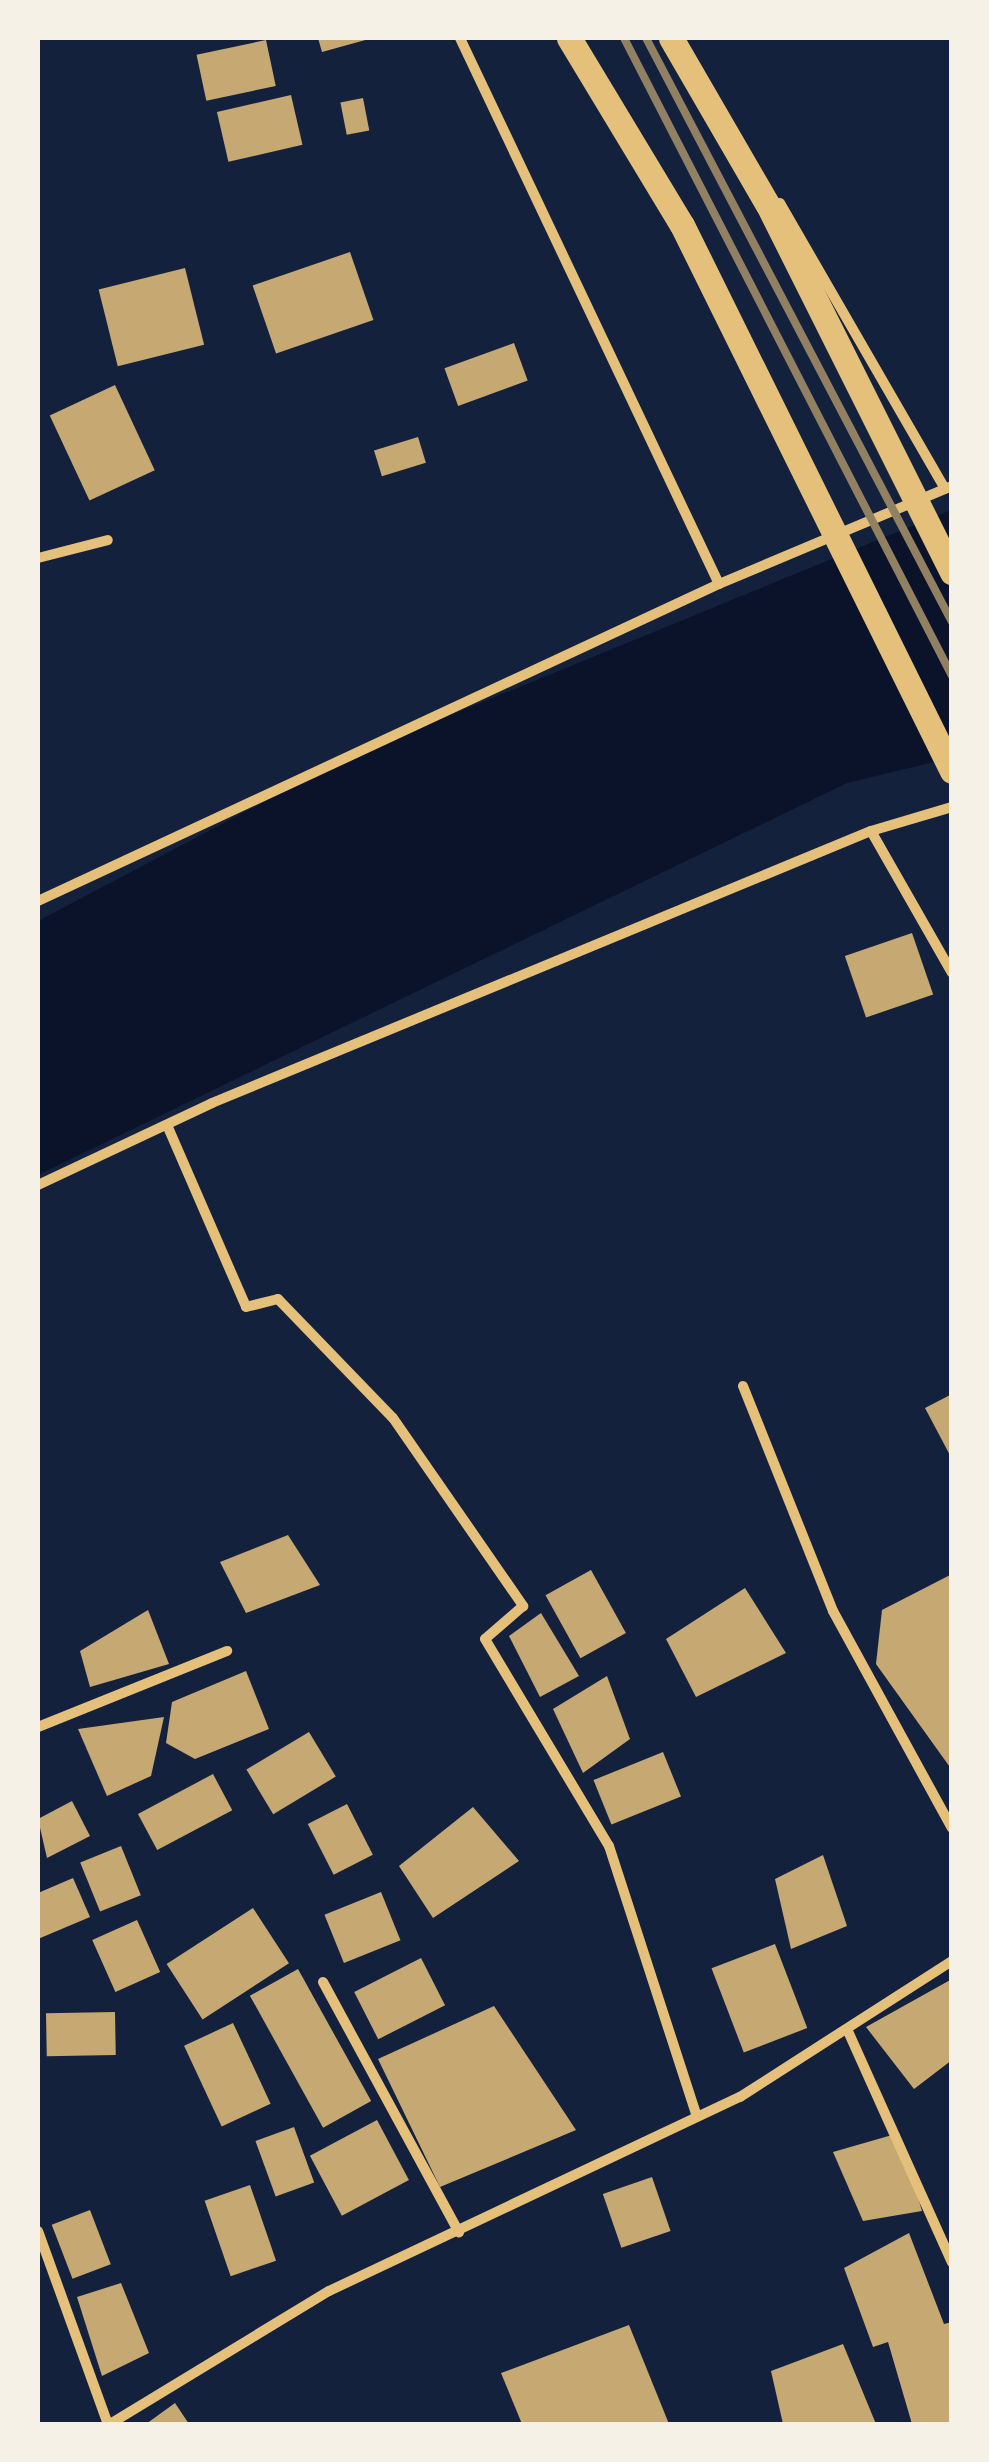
<!DOCTYPE html>
<style>
body{margin:0}
#map{position:relative;width:989px;height:2462px;overflow:hidden;background:#14213d;font-family:"Alegreya Sans",sans-serif}
div>[style]{position:absolute}
[style*='--x']{left:calc(var(--x)*1px);top:calc(var(--y)*1px);width:calc(var(--w)*1px);rotate:calc(var(--a)*1deg)}
.water>*{inset:0;background:#0b132b}
.building>*{inset:0;background:#c6a872;transform-origin:0 0}
.minor>*{height:10px;margin:-5px;padding:0 5px;transform-origin:5px;border-radius:5px;background:#e5c07b}
.primary>*{height:25px;margin:-12.5px;padding:0 12.5px;transform-origin:12.5px;border-radius:12.5px;background:#e5c07b}
.rail>*{height:8px;margin:-4px;padding:0 4px;transform-origin:4px;border-radius:4px;background:#918062}
span{translate:-50% -50%;white-space:nowrap;text-align:center;line-height:1.15;-webkit-text-stroke:10px #f6f1e7;paint-order:stroke}
.frame{position:absolute;inset:0;border:40px solid #f6f1e7;pointer-events:none}
</style>
<div id="map">
<div class="water">
<i style="clip-path:polygon(951px 510px,951px 758px,847px 783px,38px 1175px,38px 921px,351px 756px)"></i>
</div>
<div class="building">
<i style="clip-path:polygon(318px 38px,369px 38px,369px 39px,322px 52px)"></i>
<i style="left:266px;top:40px;width:47px;height:71px;rotate:78deg"></i>
<i style="left:291px;top:95px;width:51px;height:76px;rotate:77deg"></i>
<i style="left:363px;top:98px;width:33px;height:23px;rotate:79deg"></i>
<i style="left:350px;top:252px;width:72px;height:103px;rotate:71deg"></i>
<i style="left:185px;top:268px;width:79px;height:89px;rotate:76deg"></i>
<i style="left:514px;top:343px;width:40px;height:74px;rotate:70deg"></i>
<i style="left:115px;top:385px;width:94px;height:72px;rotate:65deg"></i>
<i style="left:418px;top:437px;width:27px;height:46px;rotate:73deg"></i>
<i style="left:912px;top:933px;width:65px;height:71px;rotate:71deg"></i>
<i style="clip-path:polygon(952px 1394px,952px 1459px,925px 1408px)"></i>
<i style="clip-path:polygon(288px 1535px,320px 1585px,246px 1613px,220px 1562px)"></i>
<i style="left:591px;top:1570px;width:72px;height:52px;rotate:61deg"></i>
<i style="clip-path:polygon(952px 1574px,952px 1770px,876px 1664px,882px 1610px)"></i>
<i style="clip-path:polygon(745px 1588px,786px 1653px,696px 1697px,666px 1639px)"></i>
<i style="clip-path:polygon(148px 1610px,169px 1664px,90px 1687px,80px 1651px)"></i>
<i style="clip-path:polygon(541px 1613px,579px 1676px,540px 1697px,509px 1636px)"></i>
<i style="clip-path:polygon(246px 1671px,269px 1729px,195px 1759px,166px 1743px,172px 1702px)"></i>
<i style="clip-path:polygon(607px 1676px,630px 1739px,583px 1773px,553px 1709px)"></i>
<i style="clip-path:polygon(164px 1717px,151px 1776px,107px 1796px,78px 1729px)"></i>
<i style="left:309px;top:1732px;width:52px;height:73px;rotate:59deg"></i>
<i style="left:663px;top:1752px;width:48px;height:75px;rotate:68deg"></i>
<i style="left:213px;top:1774px;width:41px;height:85px;rotate:62deg"></i>
<i style="clip-path:polygon(72px 1801px,90px 1836px,47px 1858px,38px 1819px)"></i>
<i style="left:347px;top:1804px;width:57px;height:44px;rotate:63deg"></i>
<i style="clip-path:polygon(473px 1807px,519px 1861px,433px 1918px,399px 1866px)"></i>
<i style="left:121px;top:1846px;width:53px;height:44px;rotate:68deg"></i>
<i style="clip-path:polygon(823px 1855px,847px 1926px,791px 1949px,775px 1879px)"></i>
<i style="clip-path:polygon(73px 1878px,90px 1917px,38px 1939px,38px 1893px)"></i>
<i style="left:381px;top:1892px;width:52px;height:61px;rotate:68deg"></i>
<i style="left:253px;top:1908px;width:66px;height:103px;rotate:57deg"></i>
<i style="left:137px;top:1920px;width:57px;height:49px;rotate:66deg"></i>
<i style="left:775px;top:1944px;width:90px;height:68px;rotate:69deg"></i>
<i style="left:421px;top:1958px;width:53px;height:75px;rotate:63deg"></i>
<i style="left:298px;top:1969px;width:151px;height:55px;rotate:61deg"></i>
<i style="clip-path:polygon(952px 1979px,952px 2060px,914px 2089px,866px 2027px)"></i>
<i style="clip-path:polygon(494px 2006px,576px 2130px,440px 2187px,378px 2059px)"></i>
<i style="left:115px;top:2012px;width:43px;height:69px;rotate:89deg"></i>
<i style="left:233px;top:2023px;width:89px;height:54px;rotate:65deg"></i>
<i style="left:377px;top:2120px;width:68px;height:76px;rotate:62deg"></i>
<i style="left:294px;top:2127px;width:59px;height:41px;rotate:70deg"></i>
<i style="clip-path:polygon(899px 2133px,922px 2211px,863px 2221px,833px 2152px)"></i>
<i style="left:652px;top:2177px;width:57px;height:52px;rotate:71deg"></i>
<i style="left:250px;top:2185px;width:80px;height:48px;rotate:71deg"></i>
<i style="left:90px;top:2210px;width:58px;height:41px;rotate:69deg"></i>
<i style="clip-path:polygon(909px 2233px,944px 2324px,952px 2322px,952px 2424px,912px 2424px,888px 2342px,873px 2347px,844px 2268px)"></i>
<i style="clip-path:polygon(121px 2283px,149px 2353px,102px 2376px,77px 2297px)"></i>
<i style="clip-path:polygon(629px 2325px,669px 2424px,522px 2424px,501px 2373px)"></i>
<i style="clip-path:polygon(843px 2344px,876px 2424px,783px 2424px,771px 2371px)"></i>
<i style="clip-path:polygon(175px 2403px,189px 2424px,146px 2424px)"></i>
</div>
<div class="minor">
<i style="--x:780;--y:203;--w:330;--a:60"></i>
<i style="--x:38;--y:558;--w:72;--a:-14.4"></i>
<i style="--x:719;--y:584;--w:253;--a:-22.8"></i>
<i style="--x:871;--y:831;--w:84;--a:-16.5"></i>
<i style="--x:38;--y:901;--w:751;--a:-24.96"></i>
<i style="--x:719;--y:584;--w:604;--a:-115.38"></i>
<i style="--x:167;--y:1125;--w:198;--a:66.5"></i>
<i style="--x:246;--y:1307;--w:33;--a:-14"></i>
<i style="--x:278;--y:1299;--w:165;--a:46"></i>
<i style="--x:393;--y:1418;--w:229;--a:55.3"></i>
<i style="--x:523;--y:1606;--w:50;--a:139"></i>
<i style="--x:485;--y:1639;--w:241;--a:59.1"></i>
<i style="--x:609;--y:1846;--w:281;--a:72"></i>
<i style="--x:38;--y:1185;--w:192;--a:-25.2"></i>
<i style="--x:212;--y:1103;--w:713;--a:-22.43"></i>
<i style="--x:871;--y:831;--w:163;--a:60.3"></i>
<i style="--x:743;--y:1386;--w:242;--a:68.2"></i>
<i style="--x:833;--y:1611;--w:247;--a:61.3"></i>
<i style="--x:38;--y:1727;--w:204;--a:-21.9"></i>
<i style="--x:323;--y:1982;--w:285;--a:61.5"></i>
<i style="--x:847;--y:2029;--w:256;--a:65.8"></i>
<i style="--x:38;--y:2231;--w:205;--a:70.1"></i>
<i style="--x:110;--y:2424;--w:256;--a:-31.3"></i>
<i style="--x:329;--y:2291;--w:454;--a:-25.3"></i>
<i style="--x:740;--y:2097;--w:252;--a:-32.7"></i>
</div>
<div class="primary">
<i style="--x:569;--y:38;--w:218;--a:58.9"></i>
<i style="--x:682;--y:225;--w:609;--a:63.69"></i>
<i style="--x:671;--y:38;--w:193;--a:59.9"></i>
<i style="--x:768;--y:205;--w:411;--a:63.4"></i>
</div>
<div class="rail">
<i style="--x:624;--y:38;--w:717;--a:62.79"></i>
<i style="--x:646;--y:38;--w:659;--a:62.35"></i>
</div>
<div class="frame"></div>
</div>
